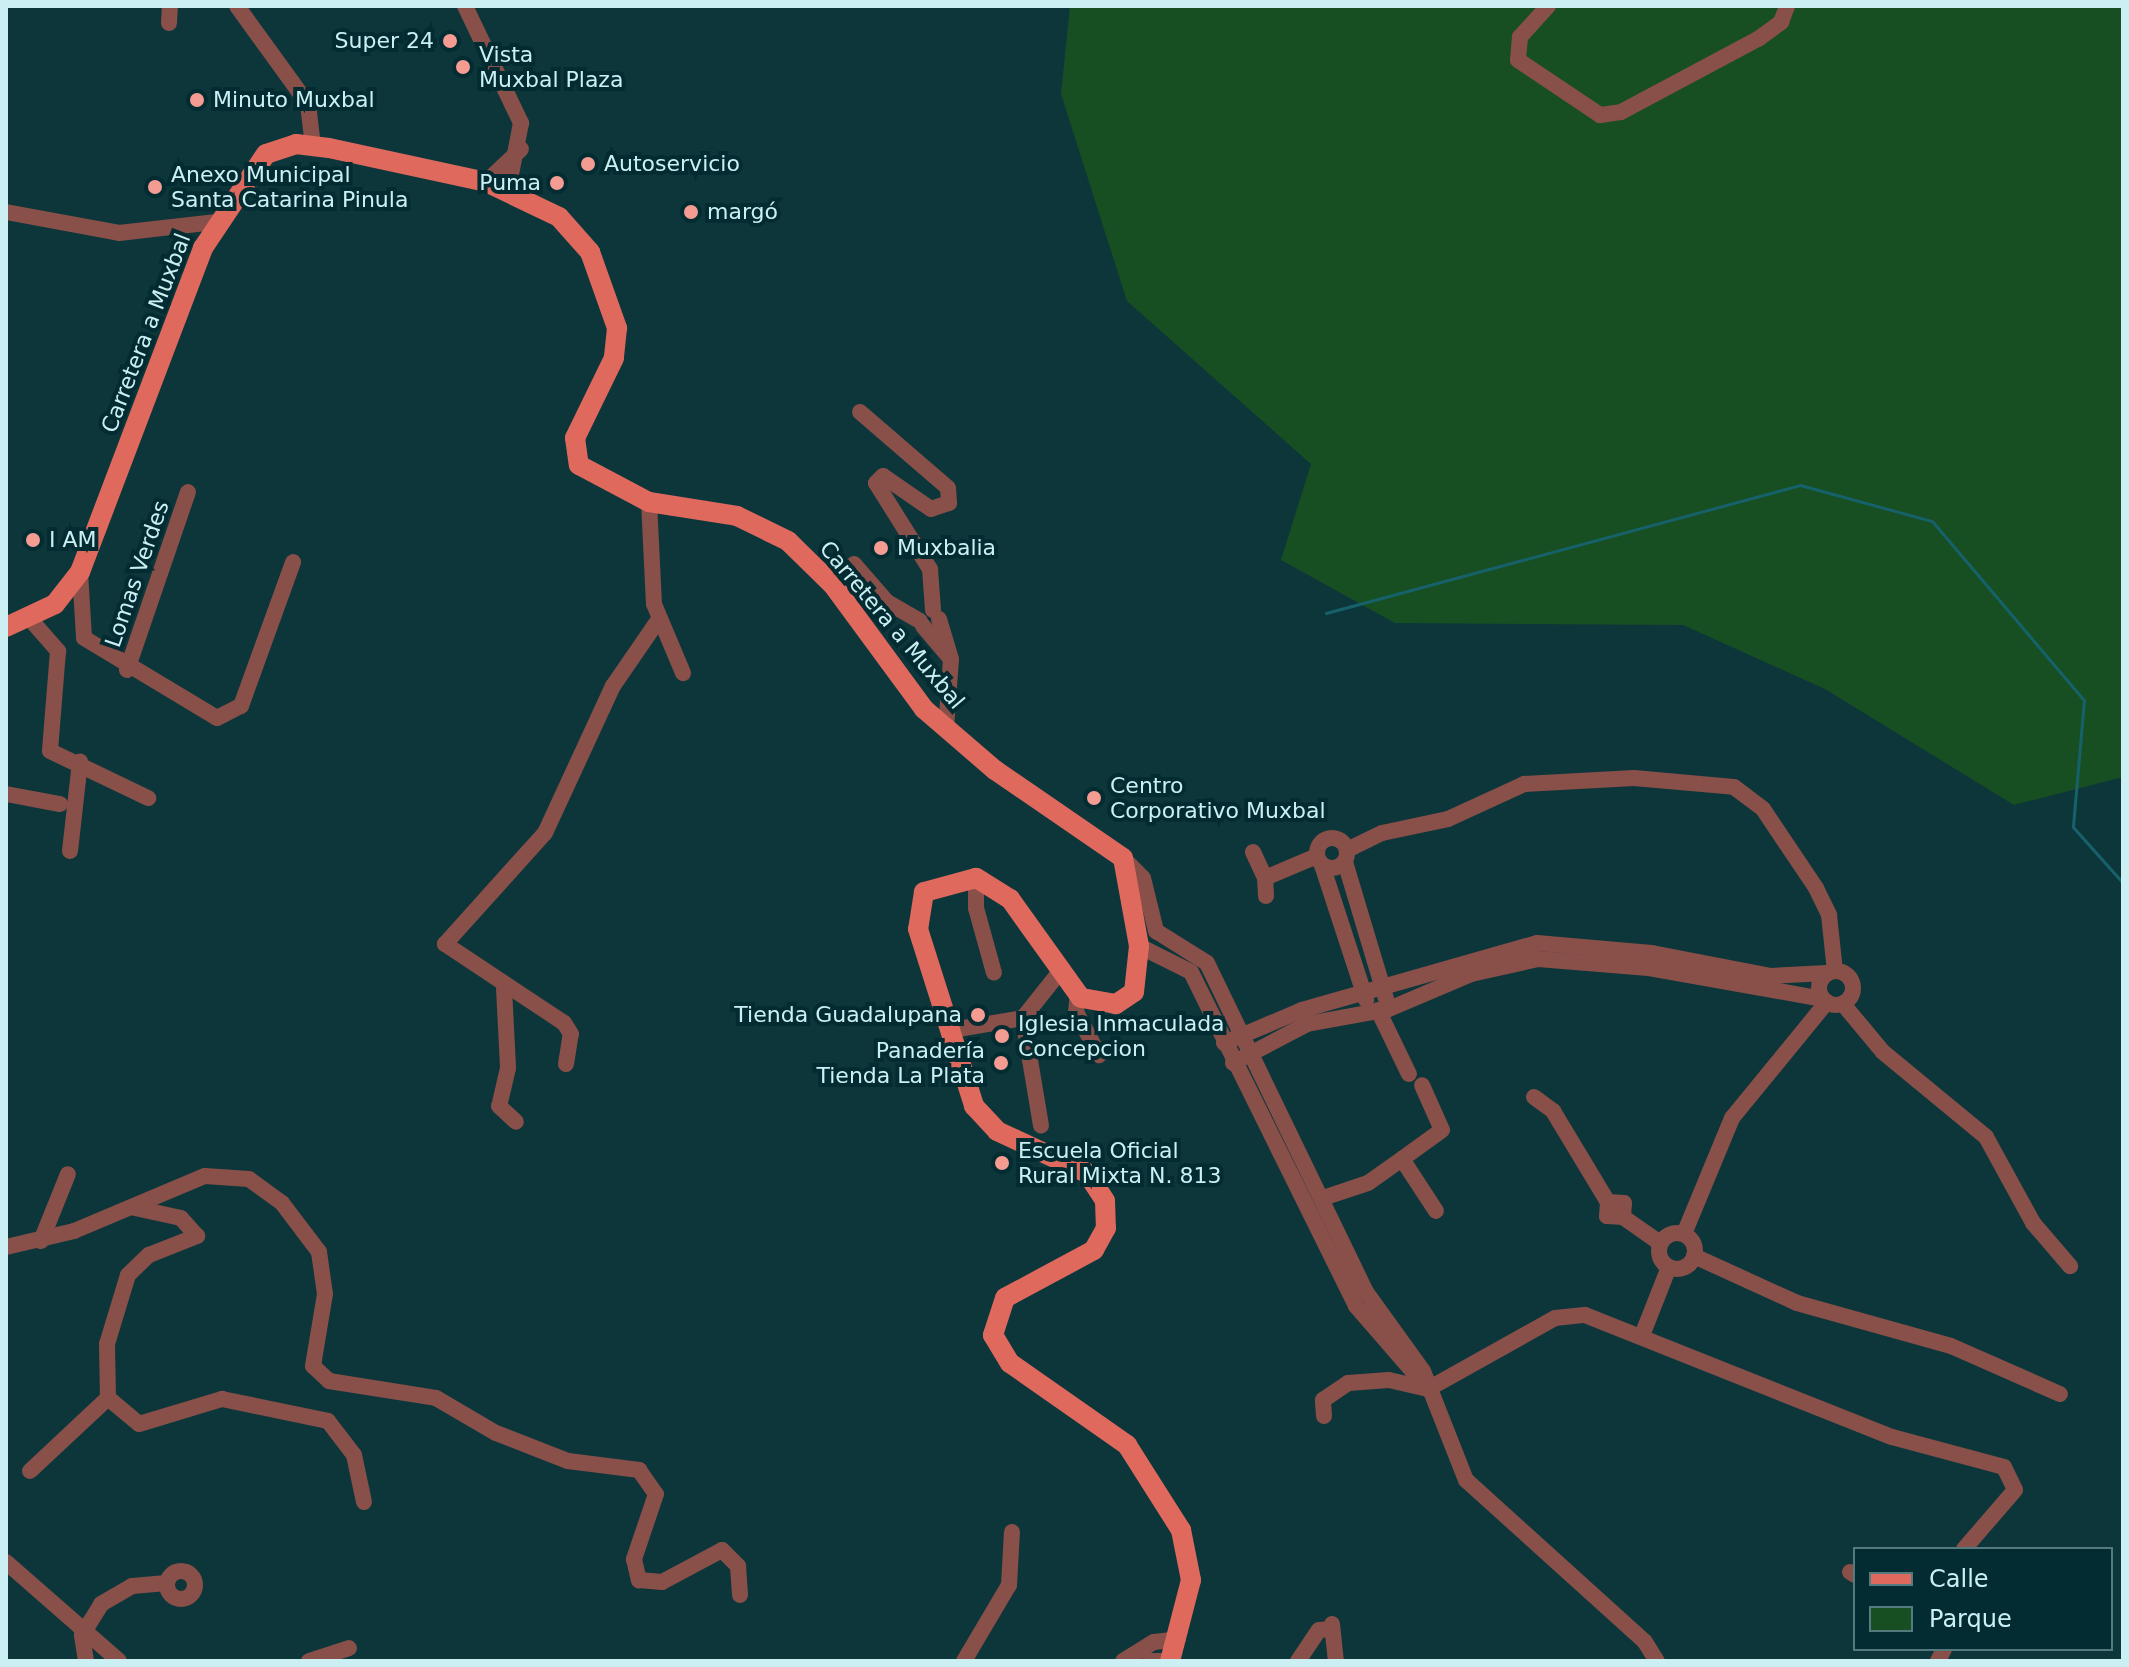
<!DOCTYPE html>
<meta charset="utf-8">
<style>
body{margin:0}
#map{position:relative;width:2129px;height:1667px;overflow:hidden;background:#0d363b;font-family:"DejaVu Sans",sans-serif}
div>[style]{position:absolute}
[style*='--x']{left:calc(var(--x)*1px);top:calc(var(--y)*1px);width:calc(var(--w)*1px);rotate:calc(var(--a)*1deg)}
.green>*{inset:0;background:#174f22}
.stream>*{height:3px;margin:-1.5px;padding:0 1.5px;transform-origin:1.5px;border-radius:1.5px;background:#16616a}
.minor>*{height:16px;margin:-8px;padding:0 8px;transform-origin:8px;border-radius:8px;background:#894f49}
.minor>.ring{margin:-8px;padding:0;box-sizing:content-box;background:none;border:16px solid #894f49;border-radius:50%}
.major>*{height:20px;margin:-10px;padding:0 10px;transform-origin:10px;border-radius:10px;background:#e0695e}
.dots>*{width:22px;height:22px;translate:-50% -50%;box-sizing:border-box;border:4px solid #022c31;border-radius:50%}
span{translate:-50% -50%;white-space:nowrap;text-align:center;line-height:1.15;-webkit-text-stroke:8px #022c31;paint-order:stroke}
.poi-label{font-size:22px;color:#cceff4}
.right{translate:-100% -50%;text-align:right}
.left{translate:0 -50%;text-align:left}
.street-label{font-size:22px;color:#cceff4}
.frame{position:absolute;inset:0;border:8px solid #cceff4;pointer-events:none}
.legend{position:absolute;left:1853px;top:1547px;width:260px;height:104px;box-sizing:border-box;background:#022c31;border:2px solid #537a7f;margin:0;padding:10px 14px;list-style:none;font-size:24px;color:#cceff4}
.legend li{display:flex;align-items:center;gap:16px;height:40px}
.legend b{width:40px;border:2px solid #537a7f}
</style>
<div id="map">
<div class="green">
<i style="clip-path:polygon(1070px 6px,2123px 6px,2123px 777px,2014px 805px,1825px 689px,1683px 625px,1395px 623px,1281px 560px,1311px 464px,1127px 301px,1061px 94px)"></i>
</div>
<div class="stream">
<i style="--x:1326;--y:613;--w:491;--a:-15.1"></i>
<i style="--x:1800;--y:485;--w:137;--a:15.3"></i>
<i style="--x:1932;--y:521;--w:235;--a:49.7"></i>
<i style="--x:2084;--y:700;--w:127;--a:95"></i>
<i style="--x:2073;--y:827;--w:75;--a:48.2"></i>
</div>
<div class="minor">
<i style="--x:237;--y:6;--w:121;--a:54.1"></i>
<i style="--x:308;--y:104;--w:42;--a:83.2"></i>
<i style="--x:465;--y:6;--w:130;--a:64.4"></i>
<i style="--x:521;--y:123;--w:68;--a:101"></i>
<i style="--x:1548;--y:6;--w:42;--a:132.1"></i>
<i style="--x:1520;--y:37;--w:23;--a:95"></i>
<i style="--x:1518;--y:60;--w:99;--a:33.9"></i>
<i style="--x:1600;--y:115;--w:21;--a:-8"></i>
<i style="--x:1621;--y:112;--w:155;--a:-28.1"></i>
<i style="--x:1758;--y:39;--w:29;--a:-36"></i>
<i style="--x:1781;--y:22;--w:17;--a:-69"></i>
<i style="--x:169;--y:23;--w:17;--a:-87"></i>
<i style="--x:486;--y:182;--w:48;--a:-43.3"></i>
<i style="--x:6;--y:212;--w:115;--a:10.5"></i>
<i style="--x:119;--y:233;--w:98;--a:-6.5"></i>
<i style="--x:860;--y:412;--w:116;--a:40.8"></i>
<i style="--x:948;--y:488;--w:15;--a:86"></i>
<i style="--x:949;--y:503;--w:19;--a:162"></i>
<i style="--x:931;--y:509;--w:58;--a:-145.5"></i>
<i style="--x:883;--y:476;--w:10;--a:135"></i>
<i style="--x:876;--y:483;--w:102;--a:57.9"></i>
<i style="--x:930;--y:569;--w:41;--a:85.8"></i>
<i style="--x:649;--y:502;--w:102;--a:87.2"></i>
<i style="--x:654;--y:604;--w:75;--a:67.2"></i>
<i style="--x:854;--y:564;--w:50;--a:49"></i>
<i style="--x:887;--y:602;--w:38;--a:30"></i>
<i style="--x:80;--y:572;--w:66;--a:86.5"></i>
<i style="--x:84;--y:638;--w:155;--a:31"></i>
<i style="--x:217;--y:718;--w:27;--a:-27"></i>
<i style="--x:241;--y:706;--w:153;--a:-70.1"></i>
<i style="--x:30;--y:619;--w:43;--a:48.8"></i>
<i style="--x:58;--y:651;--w:100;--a:94.6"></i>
<i style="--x:50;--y:751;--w:109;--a:25.6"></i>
<i style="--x:939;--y:619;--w:42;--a:73.3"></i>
<i style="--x:951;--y:659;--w:70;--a:94.1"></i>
<i style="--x:923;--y:626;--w:43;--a:49.7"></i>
<i style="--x:127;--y:670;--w:188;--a:-71.1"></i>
<i style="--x:6;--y:794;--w:55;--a:10.5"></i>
<i class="ring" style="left:1317px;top:838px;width:14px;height:14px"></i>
<i style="--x:1347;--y:850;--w:39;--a:-26"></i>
<i style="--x:1382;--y:833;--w:67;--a:-12"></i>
<i style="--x:1448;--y:819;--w:84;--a:-24.7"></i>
<i style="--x:1524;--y:784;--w:110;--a:-3.1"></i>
<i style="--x:1634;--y:778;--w:100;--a:5.1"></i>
<i style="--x:1734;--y:787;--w:36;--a:37"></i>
<i style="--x:1763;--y:809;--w:95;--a:56.1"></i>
<i style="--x:1816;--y:888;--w:30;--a:64"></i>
<i style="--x:1829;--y:915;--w:56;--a:83.9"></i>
<i style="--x:70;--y:851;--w:90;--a:-83.6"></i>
<i style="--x:1253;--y:852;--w:29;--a:65"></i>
<i style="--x:1123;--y:858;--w:28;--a:45"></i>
<i style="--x:1143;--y:878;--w:55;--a:76.2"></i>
<i style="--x:1156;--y:931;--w:60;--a:32.1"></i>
<i style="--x:1207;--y:963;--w:365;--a:64.2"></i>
<i style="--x:1366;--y:1292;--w:97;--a:54.2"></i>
<i style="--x:1423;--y:1371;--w:117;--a:68.5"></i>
<i style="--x:1466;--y:1480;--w:241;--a:42.1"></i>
<i style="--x:1645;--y:1642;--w:22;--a:58"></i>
<i style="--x:1345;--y:862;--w:153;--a:73.3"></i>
<i style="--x:1322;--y:865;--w:142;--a:71.9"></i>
<i style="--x:976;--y:878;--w:30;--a:90"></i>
<i style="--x:976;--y:908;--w:67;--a:74.5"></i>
<i style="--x:1266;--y:896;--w:18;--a:-93"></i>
<i style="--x:1265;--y:878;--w:56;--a:-22.9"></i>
<i style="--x:1139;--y:946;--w:58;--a:26.6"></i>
<i style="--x:1191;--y:972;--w:373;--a:63.7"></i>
<i style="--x:1356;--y:1306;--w:108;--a:49.1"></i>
<i class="ring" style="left:1819px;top:971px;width:18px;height:18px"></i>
<i style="--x:504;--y:988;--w:80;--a:87.1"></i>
<i style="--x:508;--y:1068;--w:39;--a:103"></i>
<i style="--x:499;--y:1106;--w:23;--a:43"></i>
<i style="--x:1078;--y:993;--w:19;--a:96"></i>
<i style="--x:1076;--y:1012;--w:49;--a:61.9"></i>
<i style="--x:1843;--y:1004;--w:62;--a:50.2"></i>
<i style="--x:1883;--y:1052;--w:134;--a:39.5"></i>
<i style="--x:1986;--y:1137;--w:98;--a:61.3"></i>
<i style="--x:2033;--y:1223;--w:57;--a:49.3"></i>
<i style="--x:1378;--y:1010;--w:71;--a:64.2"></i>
<i style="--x:1023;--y:1018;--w:109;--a:80.5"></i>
<i style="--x:952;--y:1030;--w:72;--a:-9.6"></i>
<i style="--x:1023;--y:1018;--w:63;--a:-51.5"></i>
<i style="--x:1224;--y:1043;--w:85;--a:-22.9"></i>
<i style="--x:1302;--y:1010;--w:244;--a:-15.9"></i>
<i style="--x:1537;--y:943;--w:115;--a:5"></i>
<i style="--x:1652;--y:953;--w:120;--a:11"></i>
<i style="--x:1770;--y:976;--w:57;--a:-3"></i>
<i style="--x:1233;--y:1063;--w:84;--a:-27.8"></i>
<i style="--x:1307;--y:1024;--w:83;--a:-10.4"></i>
<i style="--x:1389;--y:1009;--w:89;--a:-23.1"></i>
<i style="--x:1471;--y:974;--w:69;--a:-12.6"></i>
<i style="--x:1538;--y:959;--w:111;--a:4.6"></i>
<i style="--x:1649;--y:968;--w:177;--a:10.1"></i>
<i style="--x:566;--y:1064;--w:30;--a:-81"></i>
<i style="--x:571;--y:1034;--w:13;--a:-122"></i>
<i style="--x:564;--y:1023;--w:143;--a:-146.4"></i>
<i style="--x:445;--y:944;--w:149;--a:-48"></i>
<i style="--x:545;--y:833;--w:162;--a:-65.2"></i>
<i style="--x:613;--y:686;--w:81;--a:-55.5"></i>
<i style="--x:1534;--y:1097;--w:24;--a:36"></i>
<i style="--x:1553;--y:1111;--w:106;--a:58.9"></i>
<i style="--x:1608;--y:1202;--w:14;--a:94"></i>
<i style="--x:1607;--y:1216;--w:16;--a:4"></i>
<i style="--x:1623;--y:1217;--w:14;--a:-86"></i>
<i style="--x:1624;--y:1203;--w:16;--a:-176"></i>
<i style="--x:1402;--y:1159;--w:49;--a:-35.9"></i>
<i style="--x:1442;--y:1130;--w:49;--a:-114"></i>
<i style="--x:1323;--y:1198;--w:47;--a:-18.4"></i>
<i style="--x:1368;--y:1183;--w:42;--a:-35.2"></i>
<i style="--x:1402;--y:1159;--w:62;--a:56.8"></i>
<i style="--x:1623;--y:1217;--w:45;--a:35.1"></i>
<i class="ring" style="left:1659px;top:1233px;width:20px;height:20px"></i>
<i style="--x:1684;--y:1234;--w:126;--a:-67.5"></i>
<i style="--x:1732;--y:1118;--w:150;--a:-50.7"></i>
<i style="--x:41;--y:1241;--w:72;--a:-68.1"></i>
<i style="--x:6;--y:1247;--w:70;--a:-13.2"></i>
<i style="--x:74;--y:1231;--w:142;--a:-22.8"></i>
<i style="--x:205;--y:1176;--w:44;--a:3.9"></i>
<i style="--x:249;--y:1179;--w:41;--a:36"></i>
<i style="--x:282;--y:1203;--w:61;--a:52.9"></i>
<i style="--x:319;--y:1252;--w:42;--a:81.9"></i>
<i style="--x:325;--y:1294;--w:73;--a:99.5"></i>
<i style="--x:313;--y:1366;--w:22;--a:43"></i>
<i style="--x:329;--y:1381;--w:108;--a:9"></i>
<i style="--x:436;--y:1398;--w:69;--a:30.3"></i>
<i style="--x:496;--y:1433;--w:77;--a:21.3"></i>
<i style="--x:568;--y:1461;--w:72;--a:7.2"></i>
<i style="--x:639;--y:1470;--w:29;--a:55"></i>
<i style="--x:656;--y:1494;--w:69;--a:108.7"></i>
<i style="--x:634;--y:1559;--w:22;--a:77"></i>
<i style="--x:639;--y:1580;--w:23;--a:5"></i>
<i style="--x:662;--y:1582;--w:68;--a:-28.1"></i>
<i style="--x:722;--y:1550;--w:23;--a:45"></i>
<i style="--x:738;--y:1566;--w:29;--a:86"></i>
<i style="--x:1694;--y:1256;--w:113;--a:24.5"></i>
<i style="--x:1797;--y:1303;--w:160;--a:15.6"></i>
<i style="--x:1951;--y:1346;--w:119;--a:23.8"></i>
<i style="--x:1643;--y:1333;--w:71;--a:-68.5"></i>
<i style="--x:108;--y:1398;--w:40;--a:40"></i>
<i style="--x:139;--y:1424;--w:87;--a:-16.8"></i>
<i style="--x:222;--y:1399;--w:108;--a:11.7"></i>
<i style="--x:328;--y:1421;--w:43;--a:52.6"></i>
<i style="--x:354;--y:1455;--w:48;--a:78"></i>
<i style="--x:1324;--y:1416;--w:16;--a:-94"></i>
<i style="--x:1323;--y:1400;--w:30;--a:-34"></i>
<i style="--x:1348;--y:1383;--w:41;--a:-4.2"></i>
<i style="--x:1389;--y:1380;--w:40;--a:13"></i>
<i style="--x:1428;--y:1389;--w:145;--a:-29.2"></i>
<i style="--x:1555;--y:1318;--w:30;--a:-6"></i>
<i style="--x:1585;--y:1315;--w:330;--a:21.7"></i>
<i style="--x:1892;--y:1437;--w:116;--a:15"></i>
<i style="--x:2004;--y:1467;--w:25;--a:64"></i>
<i style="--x:2015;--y:1490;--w:78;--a:130.8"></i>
<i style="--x:30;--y:1471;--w:107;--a:-43.1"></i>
<i style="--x:108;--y:1398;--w:54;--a:-91.1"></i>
<i style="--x:107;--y:1344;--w:72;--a:-73.1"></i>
<i style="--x:128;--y:1275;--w:29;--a:-44"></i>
<i style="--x:149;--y:1255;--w:52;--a:-21.6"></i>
<i style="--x:197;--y:1236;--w:24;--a:-132"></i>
<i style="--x:181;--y:1218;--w:47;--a:-167.7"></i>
<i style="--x:6;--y:1562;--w:150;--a:41.2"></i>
<i class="ring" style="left:167px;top:1571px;width:12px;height:12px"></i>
<i style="--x:1850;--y:1572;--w:6;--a:31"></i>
<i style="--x:1332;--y:1624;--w:37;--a:84"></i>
<i style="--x:86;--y:1661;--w:26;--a:-99"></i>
<i style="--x:82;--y:1635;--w:36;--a:-58"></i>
<i style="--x:101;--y:1604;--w:36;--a:-30"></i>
<i style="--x:132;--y:1586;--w:35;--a:-5"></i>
<i style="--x:309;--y:1661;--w:42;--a:-18"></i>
<i style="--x:964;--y:1661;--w:88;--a:-59.4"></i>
<i style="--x:1009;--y:1585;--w:53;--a:-86.8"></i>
<i style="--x:1123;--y:1661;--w:36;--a:-32"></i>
<i style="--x:1154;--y:1642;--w:24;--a:-7"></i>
<i style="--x:1150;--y:1661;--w:21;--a:0"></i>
<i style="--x:1298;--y:1661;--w:37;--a:-56"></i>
<i style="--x:1319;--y:1630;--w:13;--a:-4"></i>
<i style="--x:1938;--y:1661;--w:13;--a:-63"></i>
</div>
<div class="major">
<i style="--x:6;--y:627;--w:54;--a:-25.1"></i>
<i style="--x:55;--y:604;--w:41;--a:-52"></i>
<i style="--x:80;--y:572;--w:347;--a:-69.2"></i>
<i style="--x:203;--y:248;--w:113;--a:-56.2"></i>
<i style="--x:266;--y:154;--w:32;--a:-18"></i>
<i style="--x:296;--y:144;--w:33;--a:7"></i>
<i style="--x:329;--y:148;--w:161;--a:12.2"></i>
<i style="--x:486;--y:182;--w:81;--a:25.6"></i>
<i style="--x:559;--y:217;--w:47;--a:48.5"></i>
<i style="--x:590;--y:252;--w:81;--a:70.4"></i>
<i style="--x:617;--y:328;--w:30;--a:96"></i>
<i style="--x:614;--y:358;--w:89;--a:116"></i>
<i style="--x:575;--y:438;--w:27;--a:82"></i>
<i style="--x:579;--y:465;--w:79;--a:27.9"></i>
<i style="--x:649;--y:502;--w:89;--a:9"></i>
<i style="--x:737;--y:516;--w:57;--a:26.1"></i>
<i style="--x:788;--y:541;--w:63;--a:44.4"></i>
<i style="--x:833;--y:585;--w:154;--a:53.7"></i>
<i style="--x:924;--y:709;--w:94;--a:40.7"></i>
<i style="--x:995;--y:770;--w:155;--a:34.5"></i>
<i style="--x:1123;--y:858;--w:89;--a:79.7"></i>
<i style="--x:1139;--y:946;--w:46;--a:96.2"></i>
<i style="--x:1134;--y:992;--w:22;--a:146"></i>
<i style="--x:1116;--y:1004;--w:36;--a:-170"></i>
<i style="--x:1081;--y:998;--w:122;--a:-125.6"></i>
<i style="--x:1010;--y:899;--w:40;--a:-148"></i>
<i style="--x:976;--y:878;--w:54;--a:164.9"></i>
<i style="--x:924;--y:892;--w:37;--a:99"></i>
<i style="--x:918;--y:929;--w:186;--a:72.4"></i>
<i style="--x:974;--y:1106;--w:34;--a:47"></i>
<i style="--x:997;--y:1131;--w:99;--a:25"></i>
<i style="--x:1087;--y:1173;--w:33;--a:57"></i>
<i style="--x:1105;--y:1201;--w:27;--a:88"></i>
<i style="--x:1106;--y:1228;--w:25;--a:119"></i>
<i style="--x:1094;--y:1250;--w:101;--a:151.7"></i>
<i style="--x:1005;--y:1298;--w:39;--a:108"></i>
<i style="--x:993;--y:1335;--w:33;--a:59"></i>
<i style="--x:1010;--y:1363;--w:143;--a:35"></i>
<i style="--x:1127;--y:1445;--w:101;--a:57.6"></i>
<i style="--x:1181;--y:1530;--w:51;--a:78.7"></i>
<i style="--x:1191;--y:1580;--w:84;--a:104.5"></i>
</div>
<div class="dots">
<i style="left:450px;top:41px;background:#f59c92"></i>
<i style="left:463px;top:67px;background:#f59c92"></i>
<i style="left:197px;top:100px;background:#f59c92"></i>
<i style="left:588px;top:164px;background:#f59c92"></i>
<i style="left:557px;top:183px;background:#f59c92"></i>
<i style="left:155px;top:187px;background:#f59c92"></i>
<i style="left:691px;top:212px;background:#f59c92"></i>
<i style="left:33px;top:540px;background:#f59c92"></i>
<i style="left:881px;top:548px;background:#f59c92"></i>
<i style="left:1094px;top:798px;background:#f59c92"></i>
<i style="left:978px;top:1015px;background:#f59c92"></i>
<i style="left:1002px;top:1036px;background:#f59c92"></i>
<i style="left:1001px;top:1063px;background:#f59c92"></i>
<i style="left:1002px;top:1163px;background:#f59c92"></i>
</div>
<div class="poi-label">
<span class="right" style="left:434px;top:41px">Super 24</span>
<span class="left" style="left:479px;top:67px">Vista<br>Muxbal Plaza</span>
<span class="left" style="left:213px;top:100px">Minuto Muxbal</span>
<span class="left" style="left:604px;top:164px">Autoservicio</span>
<span class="left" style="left:171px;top:187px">Anexo Municipal<br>Santa Catarina Pinula</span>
<span class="right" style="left:541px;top:183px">Puma</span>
<span class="left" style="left:707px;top:212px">margó</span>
<span class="left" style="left:49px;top:540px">I AM</span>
<span class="left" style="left:897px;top:548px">Muxbalia</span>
<span class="left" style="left:1110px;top:798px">Centro<br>Corporativo Muxbal</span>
<span class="right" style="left:962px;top:1015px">Tienda Guadalupana</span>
<span class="left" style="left:1018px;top:1036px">Iglesia Inmaculada<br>Concepcion</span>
<span class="right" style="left:985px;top:1063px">Panadería<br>Tienda La Plata</span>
<span class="left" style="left:1018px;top:1163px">Escuela Oficial<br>Rural Mixta N. 813</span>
</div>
<div class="street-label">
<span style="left:146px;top:333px;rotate:-69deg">Carretera a Muxbal</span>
<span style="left:137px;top:574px;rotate:-71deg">Lomas Verdes</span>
<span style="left:892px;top:625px;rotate:50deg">Carretera a Muxbal</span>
</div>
<div class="frame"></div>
<ul class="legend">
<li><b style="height:10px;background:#e0695e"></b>Calle</li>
<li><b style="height:22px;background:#174f22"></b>Parque</li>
</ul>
</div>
